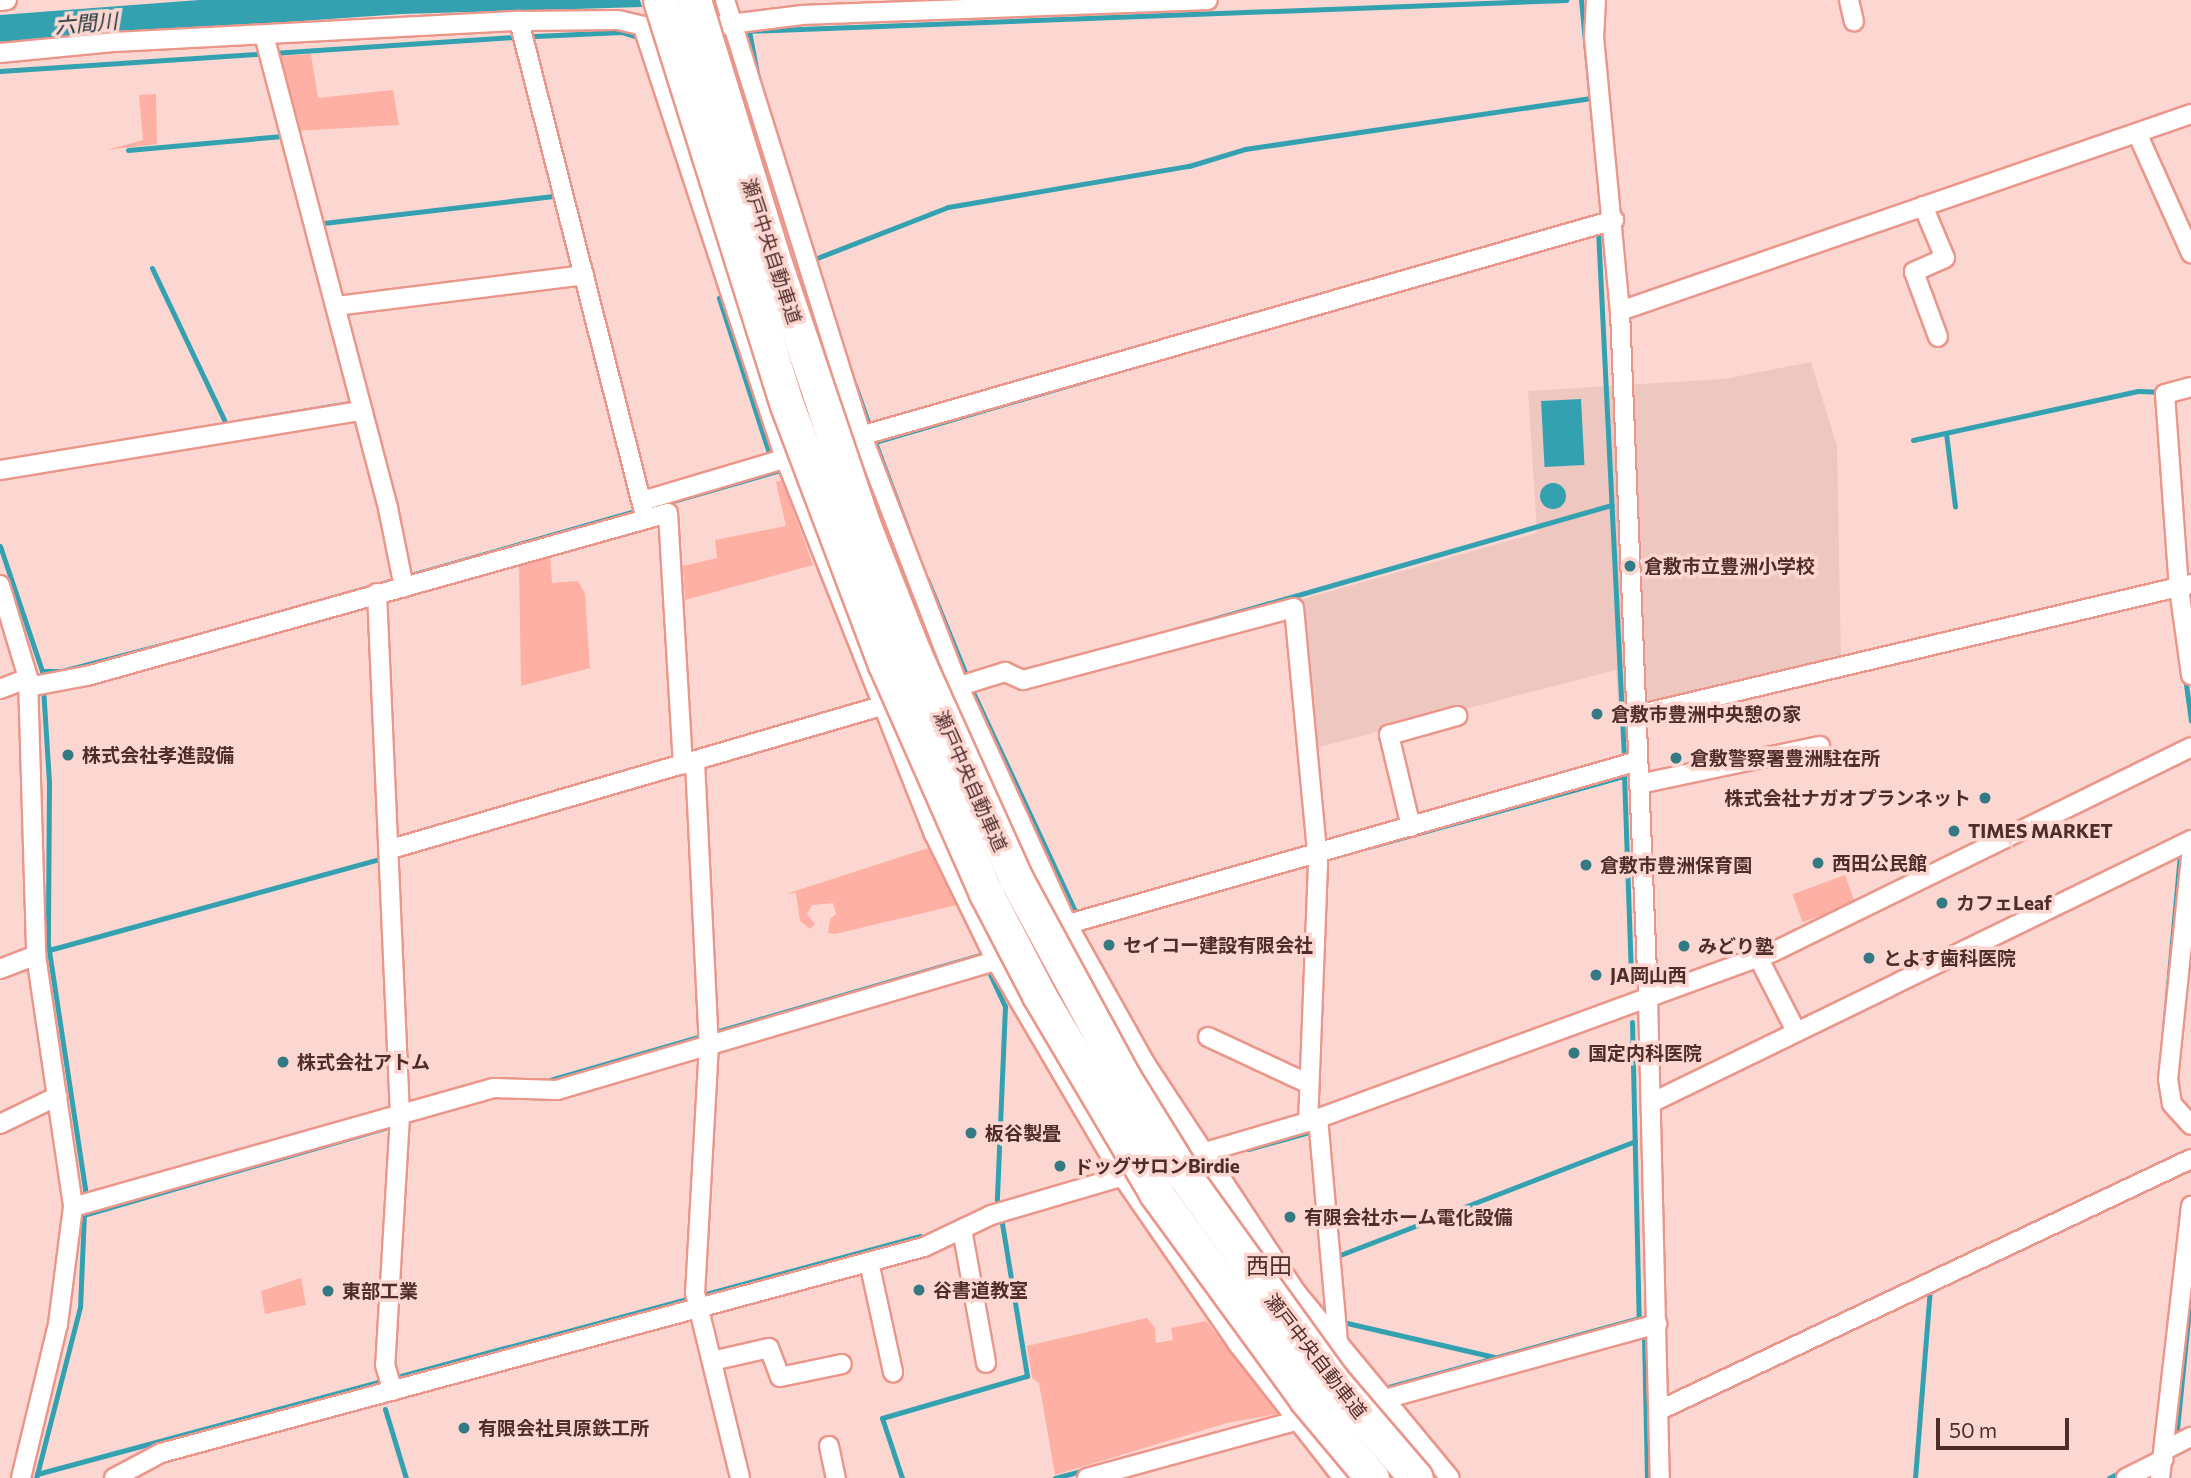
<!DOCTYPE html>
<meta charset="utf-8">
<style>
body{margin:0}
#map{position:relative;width:2191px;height:1478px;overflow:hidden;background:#fcd7d1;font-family:Commissioner,"Noto Sans JP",sans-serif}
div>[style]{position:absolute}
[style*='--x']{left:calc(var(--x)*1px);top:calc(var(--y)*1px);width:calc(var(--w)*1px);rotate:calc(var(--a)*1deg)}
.built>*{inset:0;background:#eec7c1}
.green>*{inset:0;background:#feb0a4;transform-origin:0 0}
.water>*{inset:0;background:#34a1b1;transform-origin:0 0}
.round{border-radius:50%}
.stream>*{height:5px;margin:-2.5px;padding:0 2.5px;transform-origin:2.5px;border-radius:2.5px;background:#34a1b1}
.roads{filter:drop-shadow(2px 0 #eb968a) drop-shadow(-2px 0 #eb968a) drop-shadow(0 2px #eb968a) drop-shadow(0 -2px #eb968a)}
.street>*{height:18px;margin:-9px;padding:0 9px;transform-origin:9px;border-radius:9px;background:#fff}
.bridges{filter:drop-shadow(2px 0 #eb968a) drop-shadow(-2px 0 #eb968a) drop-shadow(0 2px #eb968a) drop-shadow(0 -2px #eb968a)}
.highway-bridge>*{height:33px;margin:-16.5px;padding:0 16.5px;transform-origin:16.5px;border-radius:16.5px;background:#fff}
.dots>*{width:19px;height:19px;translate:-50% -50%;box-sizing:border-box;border:4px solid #fcd7d1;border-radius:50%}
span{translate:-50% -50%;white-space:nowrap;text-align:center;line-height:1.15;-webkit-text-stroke:7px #fcd7d1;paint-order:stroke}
.street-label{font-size:19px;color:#502d28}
.poi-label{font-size:19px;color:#502d28;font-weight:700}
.left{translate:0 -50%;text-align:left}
.right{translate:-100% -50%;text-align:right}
.water-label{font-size:21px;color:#21393d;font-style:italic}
.quarter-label{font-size:23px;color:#502d28}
.scale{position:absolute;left:1936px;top:1418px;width:133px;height:32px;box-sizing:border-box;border:4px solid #502d28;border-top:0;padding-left:9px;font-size:21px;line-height:24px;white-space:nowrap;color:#502d28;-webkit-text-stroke:5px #fcd7d1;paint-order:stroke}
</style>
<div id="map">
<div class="built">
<i style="clip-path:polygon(1811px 362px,1837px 446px,1841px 661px,1619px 717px,1616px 670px,1315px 748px,1303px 599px,1537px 533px,1528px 391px,1724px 379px)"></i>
</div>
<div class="green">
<i style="clip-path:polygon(311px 54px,318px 98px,393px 90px,399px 125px,296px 131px,277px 56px)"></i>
<i style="clip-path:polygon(156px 94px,157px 144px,107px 150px,143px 140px,139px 95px)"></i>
<i style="clip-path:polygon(782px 480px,813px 565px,685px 600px,683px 566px,717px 558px,715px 540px,786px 526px,776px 482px)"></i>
<i style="clip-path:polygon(550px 554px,552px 583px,578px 581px,585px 594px,590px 668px,521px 686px,519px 566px)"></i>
<i style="clip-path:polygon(928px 848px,957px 905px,835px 934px,828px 933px,830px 919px,836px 914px,833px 903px,812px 905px,807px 914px,815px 924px,810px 929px,800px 921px,796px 893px,786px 894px)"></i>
<i style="left:1845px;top:875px;width:30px;height:56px;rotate:70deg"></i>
<i style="clip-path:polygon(301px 1278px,306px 1305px,265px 1314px,261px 1291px)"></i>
<i style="clip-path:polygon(1147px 1318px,1155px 1328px,1156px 1343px,1173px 1340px,1171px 1328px,1206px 1321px,1278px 1414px,1227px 1423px,1055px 1475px,1039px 1383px,1032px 1378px,1027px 1346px)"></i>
</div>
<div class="water">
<i style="clip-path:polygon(199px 0,640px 0,642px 7px,402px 14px,0 42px,0 15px)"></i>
<i style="left:1581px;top:399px;width:66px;height:40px;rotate:87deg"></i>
<i class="round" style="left:1540px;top:483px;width:26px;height:26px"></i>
</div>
<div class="stream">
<i style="--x:1581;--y:0;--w:206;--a:84.4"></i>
<i style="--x:746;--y:31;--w:821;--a:-2.17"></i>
<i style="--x:749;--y:31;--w:48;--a:79.2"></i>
<i style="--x:0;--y:71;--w:515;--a:-3.78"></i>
<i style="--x:514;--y:37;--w:108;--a:-2.7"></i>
<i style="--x:622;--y:32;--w:19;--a:18"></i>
<i style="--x:2105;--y:135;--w:56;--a:-19.7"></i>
<i style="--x:283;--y:142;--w:350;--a:75.3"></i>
<i style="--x:128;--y:150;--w:155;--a:-5.2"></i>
<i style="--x:315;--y:224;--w:242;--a:-6.7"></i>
<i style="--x:1598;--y:230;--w:528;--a:87.18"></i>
<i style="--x:812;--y:260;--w:146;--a:-21.3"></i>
<i style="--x:948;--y:207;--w:244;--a:-9.7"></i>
<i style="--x:1189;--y:166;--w:59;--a:-16.9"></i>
<i style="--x:1245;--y:149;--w:348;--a:-8.4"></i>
<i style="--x:152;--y:268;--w:173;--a:64.6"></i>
<i style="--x:722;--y:297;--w:3;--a:162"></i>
<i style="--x:719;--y:298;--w:166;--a:72.1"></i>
<i style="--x:855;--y:385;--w:46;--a:70.8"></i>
<i style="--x:1946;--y:433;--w:74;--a:83"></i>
<i style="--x:1913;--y:440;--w:230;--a:-12.3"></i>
<i style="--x:2138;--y:391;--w:23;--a:2"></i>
<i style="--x:878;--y:441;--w:218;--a:-16.3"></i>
<i style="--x:876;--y:445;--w:89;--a:69.5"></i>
<i style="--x:81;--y:448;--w:274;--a:-9.5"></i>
<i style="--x:659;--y:505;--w:123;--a:-16.1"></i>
<i style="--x:0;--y:546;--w:132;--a:71.4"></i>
<i style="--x:42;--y:671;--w:112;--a:86.4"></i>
<i style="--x:49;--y:783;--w:161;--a:90.4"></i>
<i style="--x:48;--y:944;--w:248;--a:81.4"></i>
<i style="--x:85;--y:1189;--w:118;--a:92.4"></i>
<i style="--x:80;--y:1307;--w:177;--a:104.4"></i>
<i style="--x:927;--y:579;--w:106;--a:67.8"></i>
<i style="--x:1158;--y:635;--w:472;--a:-16"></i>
<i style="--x:42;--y:671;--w:20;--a:0"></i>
<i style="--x:62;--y:671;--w:150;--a:-14.7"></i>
<i style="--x:207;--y:633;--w:449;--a:-15.9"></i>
<i style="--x:2185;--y:677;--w:44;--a:82.2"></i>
<i style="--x:971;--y:688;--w:246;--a:65"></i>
<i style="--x:1624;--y:775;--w:204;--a:88"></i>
<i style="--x:1368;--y:847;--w:266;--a:-15.5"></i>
<i style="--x:49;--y:950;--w:347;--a:-15.4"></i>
<i style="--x:989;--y:972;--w:38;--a:65"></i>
<i style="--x:1005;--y:1006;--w:194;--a:92.4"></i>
<i style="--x:1632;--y:1022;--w:299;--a:88.7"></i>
<i style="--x:2163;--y:1041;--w:189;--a:-84.8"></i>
<i style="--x:2180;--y:853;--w:4;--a:-27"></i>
<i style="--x:550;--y:1080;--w:449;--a:-16.2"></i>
<i style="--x:1248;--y:1149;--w:67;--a:-15.5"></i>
<i style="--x:83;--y:1215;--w:325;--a:-16.1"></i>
<i style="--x:1340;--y:1255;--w:316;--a:-21.1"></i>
<i style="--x:1347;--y:1323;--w:151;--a:13"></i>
<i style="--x:1644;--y:1336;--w:142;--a:88.8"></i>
<i style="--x:1385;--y:1388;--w:264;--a:-15.4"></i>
<i style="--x:385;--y:1409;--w:72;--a:73.1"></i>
<i style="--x:2176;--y:1439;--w:151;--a:-84.3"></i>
<i style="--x:37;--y:1474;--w:915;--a:-15.08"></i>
<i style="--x:902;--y:1478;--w:63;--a:-108.4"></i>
<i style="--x:882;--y:1418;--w:151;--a:-16.2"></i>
<i style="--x:1027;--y:1376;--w:161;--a:-99.3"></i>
<i style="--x:1055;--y:1478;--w:34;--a:-15"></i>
<i style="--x:1915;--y:1478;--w:193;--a:-85.5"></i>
<i style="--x:2109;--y:1478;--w:16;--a:-27"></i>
</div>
<div class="roads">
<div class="street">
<i style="--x:725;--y:0;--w:457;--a:72.6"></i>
<i style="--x:862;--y:436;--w:269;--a:68.9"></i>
<i style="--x:959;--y:687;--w:258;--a:65.5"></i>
<i style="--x:1066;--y:922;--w:162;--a:60.7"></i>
<i style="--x:1145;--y:1063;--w:274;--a:56.6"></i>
<i style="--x:1296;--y:1292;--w:241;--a:50.4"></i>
<i style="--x:1596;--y:0;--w:37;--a:93"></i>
<i style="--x:1594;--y:37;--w:275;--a:84.6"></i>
<i style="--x:1620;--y:311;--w:687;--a:87.66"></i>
<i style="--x:1648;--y:997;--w:481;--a:88.6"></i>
<i style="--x:1849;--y:0;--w:22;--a:77"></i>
<i style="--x:0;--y:1;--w:7;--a:-8"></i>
<i style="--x:519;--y:21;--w:507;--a:75.72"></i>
<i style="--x:722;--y:25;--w:81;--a:-7.1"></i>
<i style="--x:802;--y:15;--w:406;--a:-2.1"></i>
<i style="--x:644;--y:30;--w:451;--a:71.8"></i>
<i style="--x:785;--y:458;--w:404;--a:68.4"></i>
<i style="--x:934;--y:834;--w:141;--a:64"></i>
<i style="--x:996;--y:961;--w:249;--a:59.6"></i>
<i style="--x:1122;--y:1176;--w:203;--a:55.4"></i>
<i style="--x:1237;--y:1343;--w:172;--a:51.9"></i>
<i style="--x:264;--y:35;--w:489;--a:75.3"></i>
<i style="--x:388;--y:508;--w:81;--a:78.6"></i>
<i style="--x:0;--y:53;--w:116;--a:-5.5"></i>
<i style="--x:115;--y:42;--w:405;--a:-3"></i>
<i style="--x:519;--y:21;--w:99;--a:-0.6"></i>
<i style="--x:618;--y:20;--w:39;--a:13"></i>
<i style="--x:2137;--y:133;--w:132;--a:65.8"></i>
<i style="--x:1923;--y:206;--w:56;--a:67.1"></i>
<i style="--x:1945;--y:258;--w:34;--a:156"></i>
<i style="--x:1914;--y:272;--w:69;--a:69.7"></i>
<i style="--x:336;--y:306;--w:250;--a:-7.1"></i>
<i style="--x:1620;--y:311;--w:604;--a:-19.03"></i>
<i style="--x:2191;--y:387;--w:27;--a:165"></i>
<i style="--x:2165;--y:394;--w:195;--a:85.9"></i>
<i style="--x:2179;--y:588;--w:88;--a:82.1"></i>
<i style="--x:850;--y:439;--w:795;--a:-15.99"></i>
<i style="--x:0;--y:470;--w:367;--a:-9.3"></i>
<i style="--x:642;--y:501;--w:162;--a:-16.5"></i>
<i style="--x:0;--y:585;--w:97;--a:73.2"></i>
<i style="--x:28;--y:678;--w:277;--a:88.3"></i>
<i style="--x:36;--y:955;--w:255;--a:81.6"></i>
<i style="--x:73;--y:1207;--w:118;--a:97.3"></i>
<i style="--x:58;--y:1324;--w:158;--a:103.5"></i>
<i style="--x:377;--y:593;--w:524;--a:87.48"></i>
<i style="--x:400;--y:1116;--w:249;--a:93.4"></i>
<i style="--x:385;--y:1365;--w:27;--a:73"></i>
<i style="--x:28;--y:687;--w:60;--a:-10.6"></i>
<i style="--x:87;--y:676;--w:603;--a:-15.67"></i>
<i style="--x:668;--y:513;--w:252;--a:86.6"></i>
<i style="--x:0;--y:689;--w:30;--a:-21"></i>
<i style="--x:950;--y:689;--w:58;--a:-17.2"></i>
<i style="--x:1005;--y:672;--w:20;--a:24"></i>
<i style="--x:1023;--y:680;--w:280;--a:-14.9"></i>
<i style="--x:1294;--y:608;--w:257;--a:84.6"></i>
<i style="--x:1318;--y:864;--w:258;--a:92.2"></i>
<i style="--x:1637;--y:715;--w:569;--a:-13.3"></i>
<i style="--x:695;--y:762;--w:282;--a:87.2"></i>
<i style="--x:709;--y:1044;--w:249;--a:93.2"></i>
<i style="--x:695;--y:1293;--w:190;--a:76.3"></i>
<i style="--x:1639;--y:784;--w:185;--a:-11.9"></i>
<i style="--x:1411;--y:827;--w:95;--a:-103.4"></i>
<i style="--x:1389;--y:735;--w:71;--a:-15.6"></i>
<i style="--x:391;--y:849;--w:518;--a:-16.26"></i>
<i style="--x:2191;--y:857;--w:223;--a:95.9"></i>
<i style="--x:2168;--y:1079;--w:25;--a:81"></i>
<i style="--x:2172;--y:1104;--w:28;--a:48"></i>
<i style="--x:1058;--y:927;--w:603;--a:-15.97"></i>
<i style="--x:1758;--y:957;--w:81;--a:62.8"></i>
<i style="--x:0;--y:969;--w:39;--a:-21"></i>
<i style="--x:1208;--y:1037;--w:111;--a:25"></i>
<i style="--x:1651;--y:1103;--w:601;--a:-25.97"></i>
<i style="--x:1318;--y:1118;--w:227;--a:84.9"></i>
<i style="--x:0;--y:1124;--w:64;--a:-25.8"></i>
<i style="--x:73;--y:1207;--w:437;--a:-15.8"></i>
<i style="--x:494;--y:1088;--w:63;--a:1.8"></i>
<i style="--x:557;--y:1090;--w:458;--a:-16.4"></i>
<i style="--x:996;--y:961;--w:29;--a:-29"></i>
<i style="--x:962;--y:1229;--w:136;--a:79.8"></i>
<i style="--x:869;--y:1262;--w:113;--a:77.7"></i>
<i style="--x:712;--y:1361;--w:58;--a:-12.8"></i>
<i style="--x:769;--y:1348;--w:31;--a:69"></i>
<i style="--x:780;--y:1377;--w:63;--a:-11.8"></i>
<i style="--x:1374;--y:1402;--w:294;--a:-15.4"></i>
<i style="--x:1660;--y:1410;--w:587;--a:-25.3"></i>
<i style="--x:829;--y:1446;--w:33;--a:78"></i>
<i style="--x:2167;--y:1449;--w:27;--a:-27"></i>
<i style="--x:114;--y:1478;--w:53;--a:-28"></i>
<i style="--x:161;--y:1453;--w:790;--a:-15.11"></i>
<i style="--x:924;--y:1247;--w:74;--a:-25.5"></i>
<i style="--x:991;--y:1215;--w:330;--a:-16.4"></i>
<i style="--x:1308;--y:1122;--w:493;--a:-20.1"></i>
<i style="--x:1771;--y:953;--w:468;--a:-26.1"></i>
<i style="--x:1087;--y:1478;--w:227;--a:-15.3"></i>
<i style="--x:2126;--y:1478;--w:42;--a:-26.6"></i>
<i style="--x:2160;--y:1478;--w:274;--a:-83.5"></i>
</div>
</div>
<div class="bridges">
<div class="highway-bridge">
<i style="--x:660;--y:0;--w:424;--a:72.6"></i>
<i style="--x:787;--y:405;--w:277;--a:69.3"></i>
<i style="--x:885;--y:664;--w:250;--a:66.2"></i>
<i style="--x:986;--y:893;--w:115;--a:62.5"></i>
<i style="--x:1039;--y:995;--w:230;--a:59.4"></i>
<i style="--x:1156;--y:1193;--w:255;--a:53.9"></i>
<i style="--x:1306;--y:1399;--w:103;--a:50.1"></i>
<i style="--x:694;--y:0;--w:278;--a:72.9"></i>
<i style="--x:776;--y:266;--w:274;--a:71.3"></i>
<i style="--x:864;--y:526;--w:136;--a:68.5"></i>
<i style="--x:914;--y:653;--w:248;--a:65.7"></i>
<i style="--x:1016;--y:879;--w:226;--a:61.5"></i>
<i style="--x:1124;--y:1078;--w:114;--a:58.3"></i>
<i style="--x:1184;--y:1175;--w:251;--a:54.2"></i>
<i style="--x:1331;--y:1379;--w:130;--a:49.4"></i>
</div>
</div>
<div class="dots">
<i style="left:1630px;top:566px;background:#337a84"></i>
<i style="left:1597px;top:714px;background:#337a84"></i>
<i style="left:68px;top:755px;background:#337a84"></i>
<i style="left:1676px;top:758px;background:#337a84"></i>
<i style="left:1985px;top:798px;background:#337a84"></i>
<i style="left:1954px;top:831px;background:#337a84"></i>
<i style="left:1818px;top:863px;background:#337a84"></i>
<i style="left:1586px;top:865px;background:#337a84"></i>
<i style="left:1942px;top:903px;background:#337a84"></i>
<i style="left:1109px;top:945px;background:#337a84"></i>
<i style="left:1684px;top:946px;background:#337a84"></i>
<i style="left:1869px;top:958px;background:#337a84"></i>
<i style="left:1596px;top:975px;background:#337a84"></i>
<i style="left:1574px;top:1053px;background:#337a84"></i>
<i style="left:283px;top:1062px;background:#337a84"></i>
<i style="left:971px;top:1133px;background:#337a84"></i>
<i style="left:1060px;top:1166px;background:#337a84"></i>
<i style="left:1290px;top:1217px;background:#337a84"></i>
<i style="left:919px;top:1290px;background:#337a84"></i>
<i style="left:328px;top:1291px;background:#337a84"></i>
<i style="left:464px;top:1428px;background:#337a84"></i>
</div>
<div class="street-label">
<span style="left:772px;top:251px;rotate:72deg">瀬戸中央自動車道</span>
<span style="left:971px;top:781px;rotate:66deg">瀬戸中央自動車道</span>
<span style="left:1316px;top:1356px;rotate:52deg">瀬戸中央自動車道</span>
</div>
<div class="poi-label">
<span class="left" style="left:1644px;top:566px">倉敷市立豊洲小学校</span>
<span class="left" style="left:1611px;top:714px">倉敷市豊洲中央憩の家</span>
<span class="left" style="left:82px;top:755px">株式会社孝進設備</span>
<span class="left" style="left:1690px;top:758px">倉敷警察署豊洲駐在所</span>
<span class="right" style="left:1971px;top:798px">株式会社ナガオプランネット</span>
<span class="left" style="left:1968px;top:831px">TIMES MARKET</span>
<span class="left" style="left:1832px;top:863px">西田公民館</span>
<span class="left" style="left:1600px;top:865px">倉敷市豊洲保育園</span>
<span class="left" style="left:1956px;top:903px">カフェLeaf</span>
<span class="left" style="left:1123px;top:945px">セイコー建設有限会社</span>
<span class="left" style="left:1698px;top:946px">みどり塾</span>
<span class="left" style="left:1883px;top:958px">とよす歯科医院</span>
<span class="left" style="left:1610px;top:975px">JA岡山西</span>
<span class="left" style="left:1588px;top:1053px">国定内科医院</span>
<span class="left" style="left:297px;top:1062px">株式会社アトム</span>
<span class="left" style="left:985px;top:1133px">板谷製畳</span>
<span class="left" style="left:1074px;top:1166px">ドッグサロンBirdie</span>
<span class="left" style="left:1304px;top:1217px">有限会社ホーム電化設備</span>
<span class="left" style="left:933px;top:1290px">谷書道教室</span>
<span class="left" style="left:342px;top:1291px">東部工業</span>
<span class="left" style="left:478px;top:1428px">有限会社貝原鉄工所</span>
</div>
<div class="water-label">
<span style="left:86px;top:23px;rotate:-5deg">六間川</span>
</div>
<div class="quarter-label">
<span style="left:1269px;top:1265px">西田</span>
</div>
<div class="scale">50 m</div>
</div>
